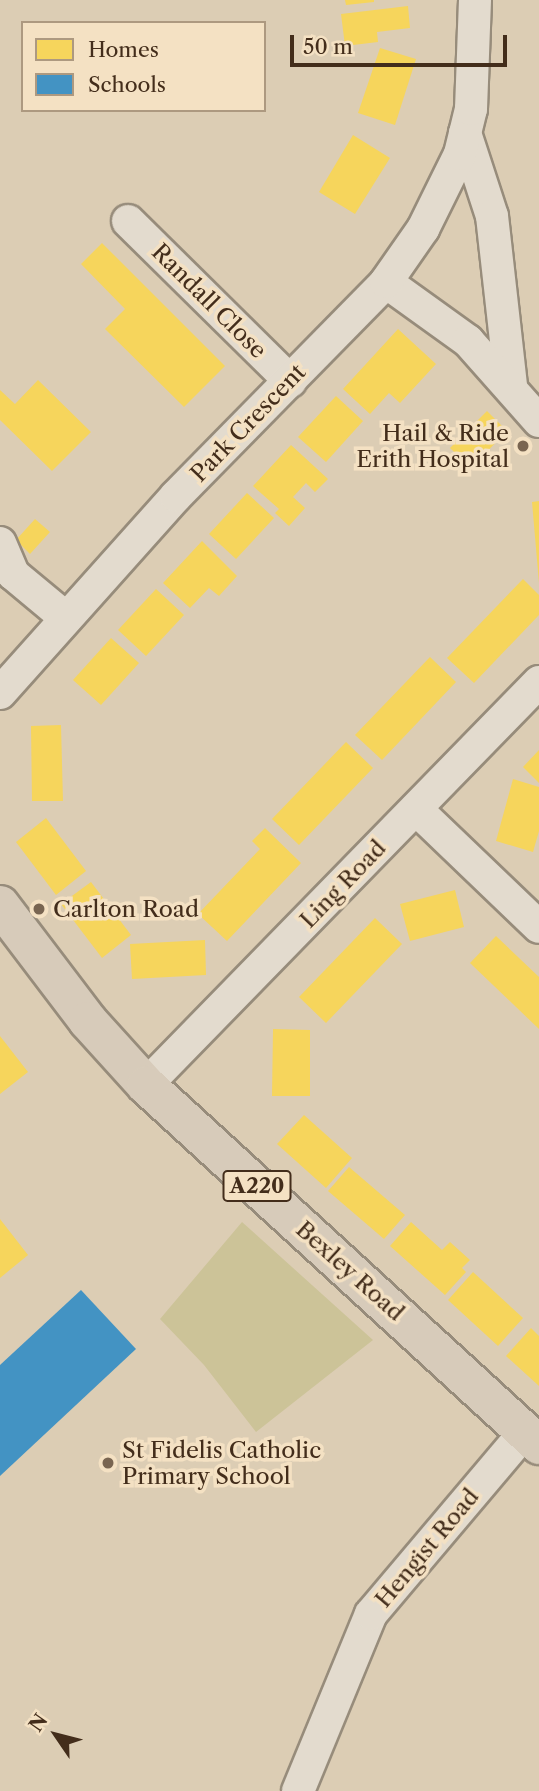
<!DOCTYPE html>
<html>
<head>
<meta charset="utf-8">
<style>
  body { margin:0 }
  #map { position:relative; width:539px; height:1791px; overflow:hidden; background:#dccdb4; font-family:"Libre Caslon Text",serif }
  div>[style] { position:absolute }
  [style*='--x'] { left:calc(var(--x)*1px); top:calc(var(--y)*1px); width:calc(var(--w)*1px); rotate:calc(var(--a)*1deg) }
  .green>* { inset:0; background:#ccc398 }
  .homes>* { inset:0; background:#f6d55c }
  .schools>* { inset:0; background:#4393c3 }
  .roads { filter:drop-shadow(2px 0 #978c7b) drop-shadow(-2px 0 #978c7b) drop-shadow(0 2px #978c7b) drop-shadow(0 -2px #978c7b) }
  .minor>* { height:32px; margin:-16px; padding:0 16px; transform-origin:16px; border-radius:16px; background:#e3dbce }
  .primary>* { height:38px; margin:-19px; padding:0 19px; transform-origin:19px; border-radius:19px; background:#d7cbba }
  .dots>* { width:19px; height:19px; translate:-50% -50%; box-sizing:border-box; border:4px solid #f4e1c3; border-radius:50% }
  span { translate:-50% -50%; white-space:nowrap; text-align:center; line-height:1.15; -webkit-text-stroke:7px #f4e1c3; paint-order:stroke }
  .shield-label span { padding:2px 5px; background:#f4e1c3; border:2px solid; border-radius:5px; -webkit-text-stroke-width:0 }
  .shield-label { font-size:21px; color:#432d1b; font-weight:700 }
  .street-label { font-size:23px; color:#432d1b }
  .poi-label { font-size:23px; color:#432d1b }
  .right { translate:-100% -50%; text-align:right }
  .left { translate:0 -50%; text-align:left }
  .legend { position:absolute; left:21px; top:21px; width:245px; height:91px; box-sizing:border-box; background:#f4e1c3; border:2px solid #ad9980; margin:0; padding:9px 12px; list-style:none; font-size:21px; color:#432d1b }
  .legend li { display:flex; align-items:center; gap:14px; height:35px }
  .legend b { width:35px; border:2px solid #ad9980 }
  .north { position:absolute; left:21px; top:1700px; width:70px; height:70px; -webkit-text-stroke:5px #f4e1c3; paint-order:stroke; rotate:305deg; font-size:19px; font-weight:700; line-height:28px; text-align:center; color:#432d1b }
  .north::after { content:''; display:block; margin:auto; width:24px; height:32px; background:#432d1b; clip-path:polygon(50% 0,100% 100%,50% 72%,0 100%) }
  .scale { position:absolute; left:290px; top:35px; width:217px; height:32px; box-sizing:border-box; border:4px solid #432d1b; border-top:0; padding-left:9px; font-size:21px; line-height:24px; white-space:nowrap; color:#432d1b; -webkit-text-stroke:5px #f4e1c3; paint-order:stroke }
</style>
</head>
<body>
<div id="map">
  <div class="green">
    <div style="clip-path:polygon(242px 1222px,373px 1340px,256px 1432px,204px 1365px,160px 1319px)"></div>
  </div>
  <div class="homes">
    <div style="clip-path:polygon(345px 0,374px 0,374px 2px,346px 5px)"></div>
    <div style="clip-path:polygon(408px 6px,410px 28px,377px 32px,378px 42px,345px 46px,341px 14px)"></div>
    <div style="clip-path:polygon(380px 48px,416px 59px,395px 125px,358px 113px)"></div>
    <div style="clip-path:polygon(353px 135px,390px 158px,355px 214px,319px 192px)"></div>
    <div style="clip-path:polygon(102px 243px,225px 366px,184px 407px,105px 329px,125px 309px,81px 264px)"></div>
    <div style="clip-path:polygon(398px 329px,436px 364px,400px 403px,389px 393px,370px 414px,343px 389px)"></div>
    <div style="clip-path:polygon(38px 380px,91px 432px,52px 471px,0 420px,0 390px,15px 404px)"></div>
    <div style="clip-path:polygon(336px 396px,363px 421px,326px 462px,298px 437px)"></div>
    <div style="clip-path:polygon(487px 411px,507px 431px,471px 468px,450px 448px)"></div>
    <div style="clip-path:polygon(291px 445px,328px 479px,315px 492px,306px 483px,293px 497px,305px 508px,289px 526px,275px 513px,279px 509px,253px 486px)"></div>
    <div style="clip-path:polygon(247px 493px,274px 518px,236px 559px,209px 534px)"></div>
    <div style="clip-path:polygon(539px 501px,539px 583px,532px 502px)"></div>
    <div style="clip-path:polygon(35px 519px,50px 532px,30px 554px,16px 540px)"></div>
    <div style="clip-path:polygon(202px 541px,237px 576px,219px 596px,209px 588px,190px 608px,163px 583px)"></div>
    <div style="clip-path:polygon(523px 579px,539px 595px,539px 615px,474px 683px,447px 658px)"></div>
    <div style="clip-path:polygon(156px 589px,184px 615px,146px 656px,118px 630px)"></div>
    <div style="clip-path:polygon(111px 638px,139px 663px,101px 705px,73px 680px)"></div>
    <div style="clip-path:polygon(430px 657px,456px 682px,382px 760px,355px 735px)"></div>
    <div style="clip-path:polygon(61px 725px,63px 801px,32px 801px,31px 726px)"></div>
    <div style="clip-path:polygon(346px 742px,373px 768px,299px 845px,272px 819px)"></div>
    <div style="clip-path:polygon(539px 750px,539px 783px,523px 767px)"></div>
    <div style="clip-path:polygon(513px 779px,539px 787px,539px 831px,533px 852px,496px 841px)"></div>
    <div style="clip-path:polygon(46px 818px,86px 871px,56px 895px,16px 842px)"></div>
    <div style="clip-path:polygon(265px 828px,301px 863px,227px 941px,198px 914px,260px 849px,252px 841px)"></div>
    <div style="clip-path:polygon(91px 882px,131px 935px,102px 958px,61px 904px)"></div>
    <div style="clip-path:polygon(455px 890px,464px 927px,410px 941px,400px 904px)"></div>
    <div style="clip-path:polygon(375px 918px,402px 944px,326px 1023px,299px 997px)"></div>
    <div style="clip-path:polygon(496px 936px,539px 977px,539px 1029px,470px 963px)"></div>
    <div style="clip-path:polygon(205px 940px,206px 975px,132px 979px,130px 944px)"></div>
    <div style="clip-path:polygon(273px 1029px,310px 1030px,310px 1096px,272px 1096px)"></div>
    <div style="clip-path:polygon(0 1036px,28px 1072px,0 1094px)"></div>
    <div style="clip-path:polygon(304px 1115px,352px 1158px,326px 1188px,277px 1144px)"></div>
    <div style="clip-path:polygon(349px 1167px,405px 1215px,384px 1239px,328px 1191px)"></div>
    <div style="clip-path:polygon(0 1219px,28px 1255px,0 1278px)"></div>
    <div style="clip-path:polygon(411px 1222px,442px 1250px,450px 1242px,470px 1260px,462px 1268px,466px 1272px,445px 1295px,390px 1246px)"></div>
    <div style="clip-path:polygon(473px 1272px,523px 1318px,498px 1346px,448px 1300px)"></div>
    <div style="clip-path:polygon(531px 1328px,539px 1336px,539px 1386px,506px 1356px)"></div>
  </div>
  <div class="schools">
    <div style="clip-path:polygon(81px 1290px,136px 1349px,0 1476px,0 1365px)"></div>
  </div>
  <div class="roads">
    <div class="minor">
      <div style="--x:465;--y:133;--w:87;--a:72"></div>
      <div style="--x:492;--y:216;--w:171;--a:83.6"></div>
      <div style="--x:128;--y:221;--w:228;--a:44.6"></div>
      <div style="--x:386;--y:282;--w:101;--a:35.7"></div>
      <div style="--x:468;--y:341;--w:107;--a:48.4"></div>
      <div style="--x:0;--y:543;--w:34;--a:67"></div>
      <div style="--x:13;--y:574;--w:69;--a:39.7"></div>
      <div style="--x:0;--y:693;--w:264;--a:-48.2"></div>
      <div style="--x:176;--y:496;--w:300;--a:-45.5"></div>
      <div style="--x:386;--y:282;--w:65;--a:-55.1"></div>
      <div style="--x:423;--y:229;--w:84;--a:-63.7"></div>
      <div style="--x:460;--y:154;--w:46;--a:-76.3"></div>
      <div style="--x:471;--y:109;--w:109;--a:-87.9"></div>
      <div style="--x:416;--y:809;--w:170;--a:43.8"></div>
      <div style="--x:146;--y:1085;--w:563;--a:-45.72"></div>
      <div style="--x:298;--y:1791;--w:191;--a:-67.6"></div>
      <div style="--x:371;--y:1614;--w:238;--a:-49.8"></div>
    </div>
    <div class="primary">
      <div style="--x:0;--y:905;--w:146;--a:52.8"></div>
      <div style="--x:88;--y:1021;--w:86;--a:47.8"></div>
      <div style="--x:146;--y:1085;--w:533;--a:42.49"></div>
    </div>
  </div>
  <div class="dots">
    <div style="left:523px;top:446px;background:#796551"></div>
    <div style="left:39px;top:909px;background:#796551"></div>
    <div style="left:108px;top:1463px;background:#796551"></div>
  </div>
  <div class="shield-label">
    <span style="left:257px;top:1186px">A220</span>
  </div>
  <div class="street-label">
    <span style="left:209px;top:301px;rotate:45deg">Randall Close</span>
    <span style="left:248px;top:423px;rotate:-46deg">Park Crescent</span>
    <span style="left:343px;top:884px;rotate:-46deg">Ling Road</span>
    <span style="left:350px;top:1271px;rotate:42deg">Bexley Road</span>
    <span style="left:427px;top:1548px;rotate:-50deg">Hengist Road</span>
  </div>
  <div class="poi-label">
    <span class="right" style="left:509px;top:446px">Hail &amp; Ride<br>Erith Hospital</span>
    <span class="left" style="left:53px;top:909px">Carlton Road</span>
    <span class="left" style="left:122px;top:1463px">St Fidelis Catholic<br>Primary School</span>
  </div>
  <ul class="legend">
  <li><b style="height:19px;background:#f6d55c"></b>Homes</li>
  <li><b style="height:19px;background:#4393c3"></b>Schools</li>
  </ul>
  <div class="north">N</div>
  <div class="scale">50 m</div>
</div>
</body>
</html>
